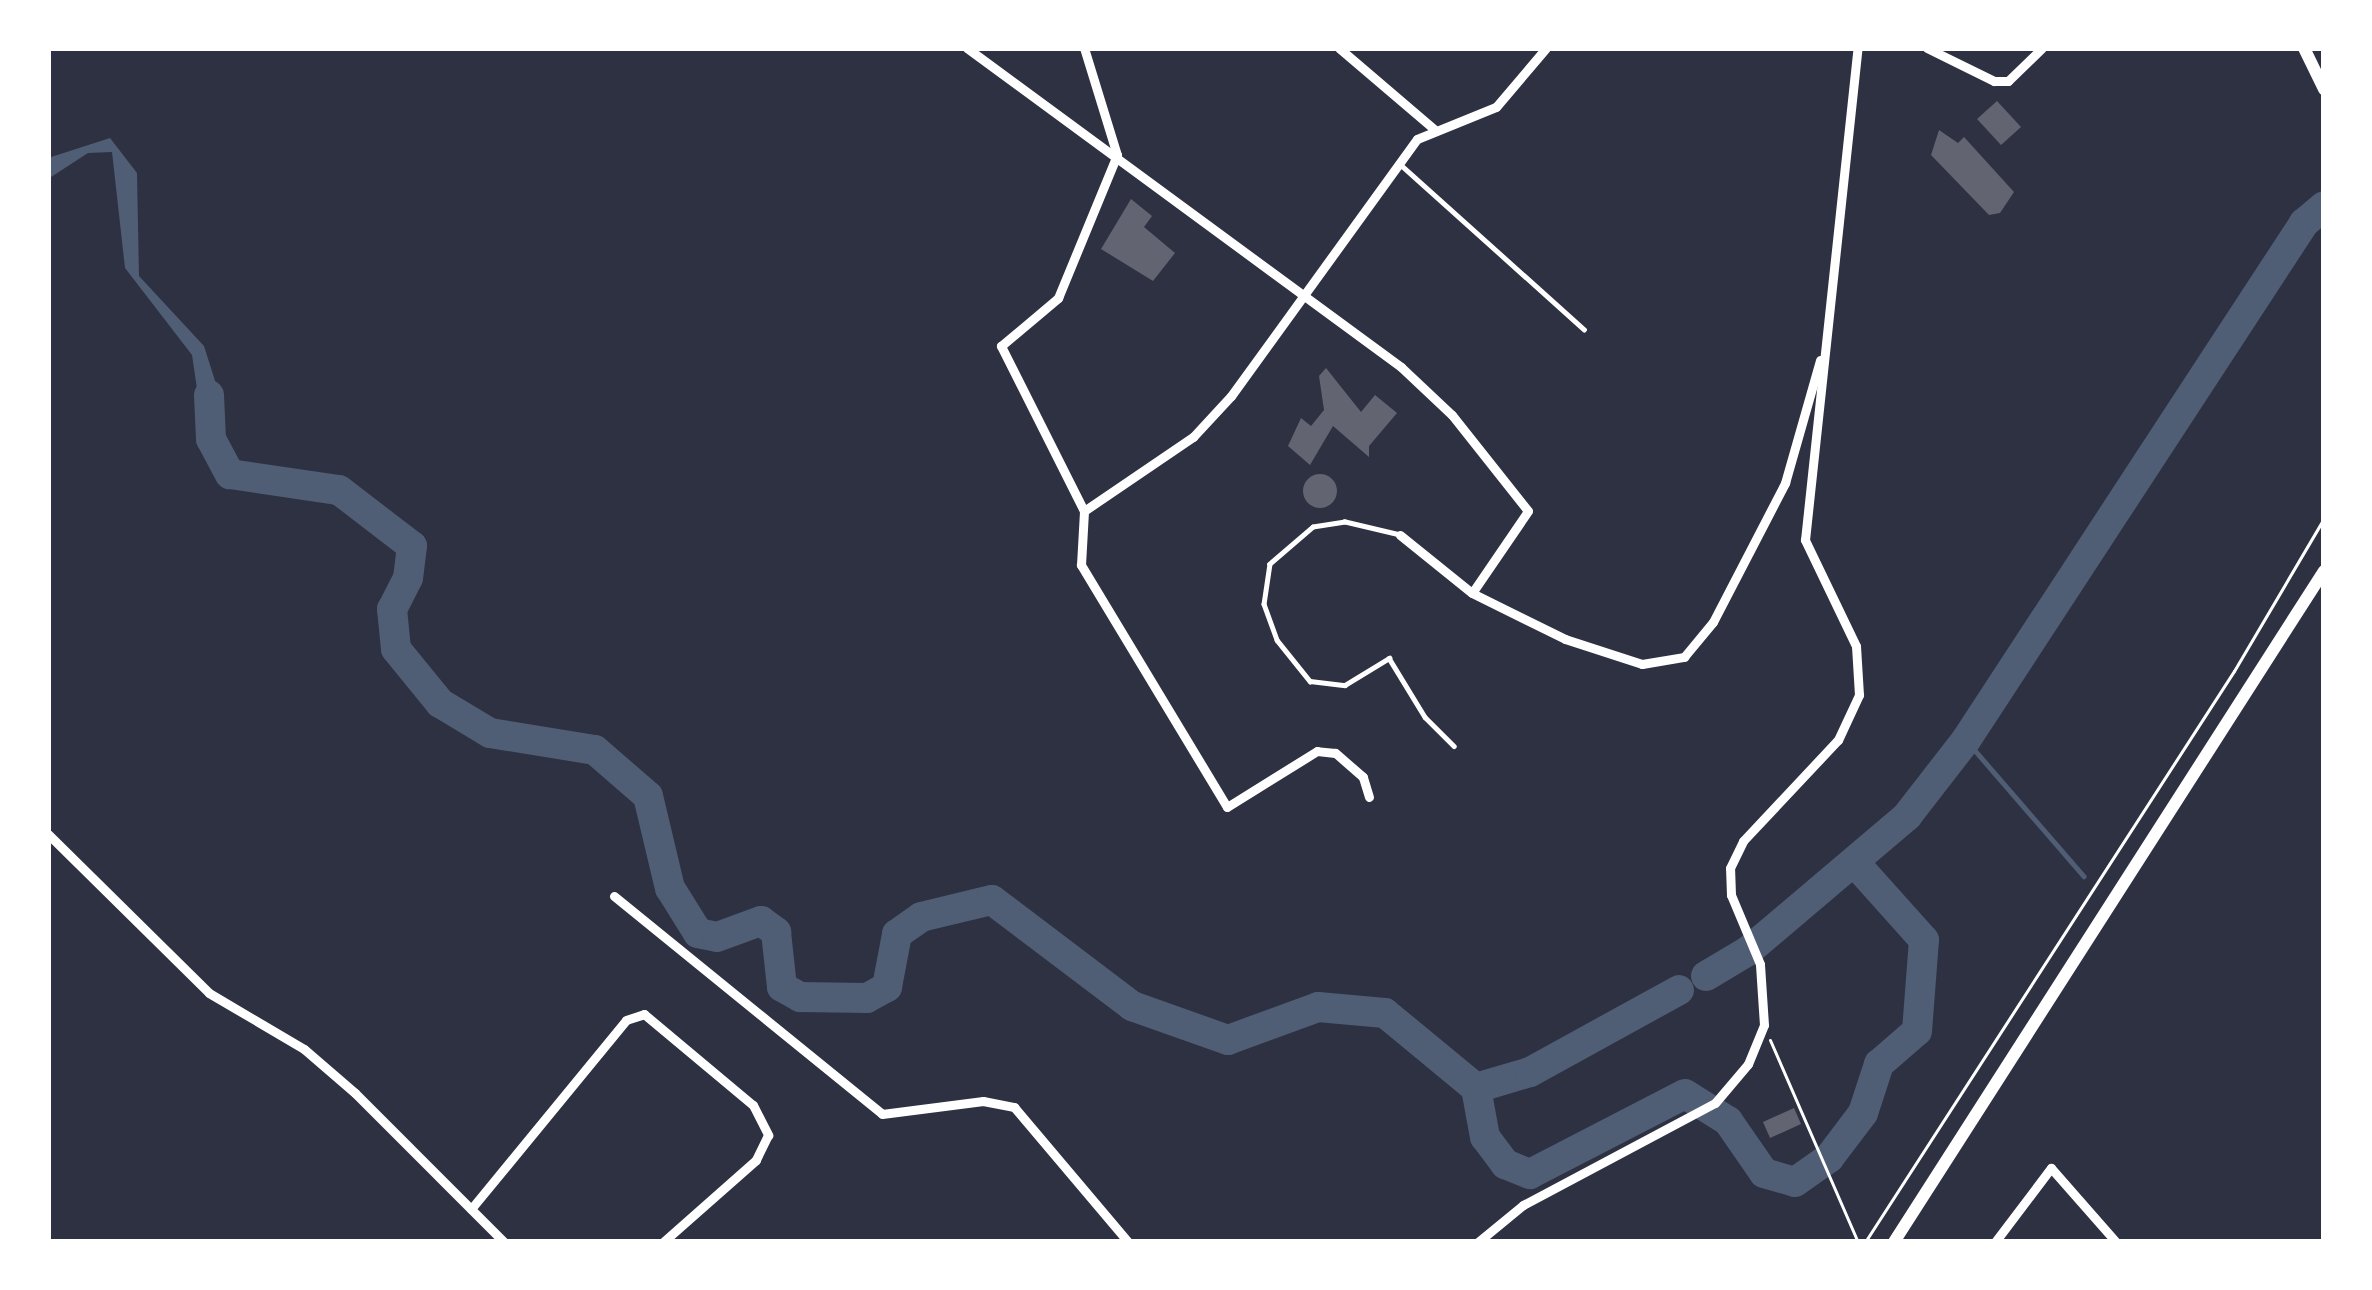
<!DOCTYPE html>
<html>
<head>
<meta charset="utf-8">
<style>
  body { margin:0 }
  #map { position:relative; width:2372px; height:1290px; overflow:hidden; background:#2d3142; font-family:"Work Sans",sans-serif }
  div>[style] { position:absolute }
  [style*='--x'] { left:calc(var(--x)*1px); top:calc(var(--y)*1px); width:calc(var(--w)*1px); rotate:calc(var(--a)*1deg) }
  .water>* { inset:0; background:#4f5d75 }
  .stream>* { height:4.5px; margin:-2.25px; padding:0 2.25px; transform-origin:2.25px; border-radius:2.25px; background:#4f5d75 }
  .river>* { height:30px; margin:-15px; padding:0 15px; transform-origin:15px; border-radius:15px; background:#4f5d75 }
  .building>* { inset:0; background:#626471 }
  .round { border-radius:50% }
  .path>* { height:3px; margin:-1.5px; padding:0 1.5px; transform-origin:1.5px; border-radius:1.5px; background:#fff }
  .service>* { height:4.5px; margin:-2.25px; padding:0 2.25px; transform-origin:2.25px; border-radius:2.25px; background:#fff }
  .minor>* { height:9px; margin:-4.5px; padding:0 4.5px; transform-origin:4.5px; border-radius:4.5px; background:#fff }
  .secondary>* { height:12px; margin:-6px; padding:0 6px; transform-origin:6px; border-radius:6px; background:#fff }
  span { translate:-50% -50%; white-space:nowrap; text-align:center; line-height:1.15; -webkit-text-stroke:12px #fff; paint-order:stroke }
  .frame { position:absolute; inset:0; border:51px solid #fff; pointer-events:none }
</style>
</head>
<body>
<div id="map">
  <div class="water">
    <div style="clip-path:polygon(110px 138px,137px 173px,139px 276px,204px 346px,217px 387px,218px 434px,203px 429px,192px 355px,125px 268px,112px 152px,88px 153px,48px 179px,48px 158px)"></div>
  </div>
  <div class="stream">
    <div style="--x:1966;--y:740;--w:180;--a:49.1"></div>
  </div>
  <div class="river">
    <div style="--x:209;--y:395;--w:44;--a:87.4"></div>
    <div style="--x:211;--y:439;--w:40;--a:62"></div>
    <div style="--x:230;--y:474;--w:110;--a:8.4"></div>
    <div style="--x:339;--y:490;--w:92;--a:37.5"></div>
    <div style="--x:412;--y:546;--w:32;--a:97"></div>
    <div style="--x:408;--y:578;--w:35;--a:117"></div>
    <div style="--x:392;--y:609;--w:40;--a:84.3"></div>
    <div style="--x:396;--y:649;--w:70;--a:50.8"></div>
    <div style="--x:440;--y:703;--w:58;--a:31"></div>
    <div style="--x:490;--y:733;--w:106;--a:9.2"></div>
    <div style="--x:595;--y:750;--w:70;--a:41"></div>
    <div style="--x:648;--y:796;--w:95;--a:76.6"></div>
    <div style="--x:670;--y:888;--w:53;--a:58.1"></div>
    <div style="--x:698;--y:933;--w:19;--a:12"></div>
    <div style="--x:717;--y:937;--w:47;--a:-20"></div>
    <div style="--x:761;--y:921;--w:19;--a:36"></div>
    <div style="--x:776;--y:932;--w:55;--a:83.8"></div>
    <div style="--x:782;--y:987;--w:21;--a:29"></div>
    <div style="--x:800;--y:997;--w:67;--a:0.9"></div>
    <div style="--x:867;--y:998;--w:23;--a:-29"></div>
    <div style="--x:887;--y:987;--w:54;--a:-79.3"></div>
    <div style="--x:897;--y:934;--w:29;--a:-35"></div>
    <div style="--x:921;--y:917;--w:73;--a:-13.5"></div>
    <div style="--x:992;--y:900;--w:176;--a:37.1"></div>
    <div style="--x:1132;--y:1006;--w:102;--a:19.5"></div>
    <div style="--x:1228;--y:1040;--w:96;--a:-20.1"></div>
    <div style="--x:1318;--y:1007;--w:67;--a:5.1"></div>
    <div style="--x:1385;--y:1013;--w:118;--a:39.5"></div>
    <div style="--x:1476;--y:1088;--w:56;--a:-16.5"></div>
    <div style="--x:1530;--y:1072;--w:170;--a:-28.8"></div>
    <div style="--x:1706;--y:976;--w:49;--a:-30.8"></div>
    <div style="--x:1748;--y:951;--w:209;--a:-40.3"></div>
    <div style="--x:1907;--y:816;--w:96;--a:-52.2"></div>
    <div style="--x:1966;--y:740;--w:618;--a:-56.82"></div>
    <div style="--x:2304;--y:223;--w:26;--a:-40"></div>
    <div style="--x:1476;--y:1088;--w:50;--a:79.6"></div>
    <div style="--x:1485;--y:1137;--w:34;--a:53"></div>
    <div style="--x:1505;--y:1164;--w:27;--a:22"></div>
    <div style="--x:1530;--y:1174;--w:174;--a:-27.3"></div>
    <div style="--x:1685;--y:1094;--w:51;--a:32.1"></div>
    <div style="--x:1728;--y:1121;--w:63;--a:55.3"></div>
    <div style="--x:1764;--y:1173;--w:32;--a:16"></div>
    <div style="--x:1795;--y:1182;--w:42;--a:-35.2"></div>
    <div style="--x:1829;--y:1158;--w:56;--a:-52.9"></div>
    <div style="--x:1863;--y:1113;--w:52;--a:-71.9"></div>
    <div style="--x:1879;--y:1064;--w:50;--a:-41"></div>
    <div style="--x:1917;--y:1031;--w:91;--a:-85.6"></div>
    <div style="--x:1924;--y:940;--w:105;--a:-131.9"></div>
  </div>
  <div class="building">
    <div style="clip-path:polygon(1997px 101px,2021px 127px,2001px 145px,1977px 119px)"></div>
    <div style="clip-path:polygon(1939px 130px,1958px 143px,1964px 137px,2014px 192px,2000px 213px,1989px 215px,1931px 155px)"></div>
    <div style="clip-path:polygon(1131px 199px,1152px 216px,1144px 227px,1175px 253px,1153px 281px,1101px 249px)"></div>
    <div style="clip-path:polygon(1326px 368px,1361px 412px,1375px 395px,1397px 413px,1369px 446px,1369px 457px,1333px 426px,1310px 465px,1288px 446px,1301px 418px,1311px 426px,1324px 410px,1319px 376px)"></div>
    <div class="round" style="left:1303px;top:474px;width:34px;height:34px"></div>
    <div style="clip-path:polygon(1794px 1108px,1801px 1124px,1770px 1138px,1763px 1122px)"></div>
  </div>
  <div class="path">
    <div style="--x:1770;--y:1040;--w:220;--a:66.5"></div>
    <div style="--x:1865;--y:1242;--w:680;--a:-57.13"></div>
    <div style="--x:2234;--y:671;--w:178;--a:-59.5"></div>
  </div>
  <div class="service">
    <div style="--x:1401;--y:165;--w:246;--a:41.9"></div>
    <div style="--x:1400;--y:535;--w:57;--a:-166.7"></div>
    <div style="--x:1345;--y:522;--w:32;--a:171"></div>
    <div style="--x:1313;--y:527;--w:57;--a:139.3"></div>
    <div style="--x:1270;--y:564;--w:40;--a:98.5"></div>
    <div style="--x:1264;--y:604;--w:38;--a:70"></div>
    <div style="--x:1277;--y:640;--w:53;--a:51.2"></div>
    <div style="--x:1310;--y:681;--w:35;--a:7"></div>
    <div style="--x:1345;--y:685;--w:52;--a:-31.5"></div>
    <div style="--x:1389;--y:658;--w:69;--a:58.6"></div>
    <div style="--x:1425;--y:717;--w:41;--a:45"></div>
  </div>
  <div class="minor">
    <div style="--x:967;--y:48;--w:539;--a:36.32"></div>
    <div style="--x:1401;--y:367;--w:70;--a:43.3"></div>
    <div style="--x:1452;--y:415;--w:122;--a:51.6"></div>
    <div style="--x:1528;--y:511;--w:99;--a:124.3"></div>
    <div style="--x:1339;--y:48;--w:125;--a:40.5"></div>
    <div style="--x:1927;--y:48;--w:75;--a:26.2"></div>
    <div style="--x:1994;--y:81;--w:14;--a:0"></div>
    <div style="--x:2008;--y:81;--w:47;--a:-44.1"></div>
    <div style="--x:1084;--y:511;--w:185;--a:-116.7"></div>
    <div style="--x:1001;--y:346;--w:75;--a:-40.1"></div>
    <div style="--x:1058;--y:298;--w:155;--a:-67.6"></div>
    <div style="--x:1117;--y:155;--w:112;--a:-107.1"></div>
    <div style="--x:1400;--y:535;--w:92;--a:38.9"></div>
    <div style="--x:1472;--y:593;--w:104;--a:26.3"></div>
    <div style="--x:1565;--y:639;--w:81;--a:18"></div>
    <div style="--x:1642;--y:664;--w:43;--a:-9.5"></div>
    <div style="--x:1684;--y:657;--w:45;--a:-50.4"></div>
    <div style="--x:1713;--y:622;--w:157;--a:-62.6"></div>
    <div style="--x:1785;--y:483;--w:128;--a:-74.1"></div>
    <div style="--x:1369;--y:797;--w:21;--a:-107"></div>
    <div style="--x:1363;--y:777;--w:37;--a:-139"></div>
    <div style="--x:1335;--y:753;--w:18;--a:-174"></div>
    <div style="--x:1317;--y:751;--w:106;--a:148.1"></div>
    <div style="--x:1227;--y:807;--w:283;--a:-121.1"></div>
    <div style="--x:1081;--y:565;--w:54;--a:-86.8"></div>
    <div style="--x:1084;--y:511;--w:132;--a:-34.2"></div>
    <div style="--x:1193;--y:437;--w:56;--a:-47.2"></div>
    <div style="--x:1231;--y:396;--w:317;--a:-54.1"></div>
    <div style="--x:1417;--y:139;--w:85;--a:-22.1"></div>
    <div style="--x:1496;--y:107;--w:77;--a:-49.7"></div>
    <div style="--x:48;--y:834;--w:226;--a:44.6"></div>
    <div style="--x:209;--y:993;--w:110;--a:30.5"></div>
    <div style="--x:304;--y:1049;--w:67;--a:40.8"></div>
    <div style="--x:355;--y:1093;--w:211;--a:45"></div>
    <div style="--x:614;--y:896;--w:345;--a:39.1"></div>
    <div style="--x:882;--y:1114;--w:102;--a:-7.3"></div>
    <div style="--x:983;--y:1101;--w:32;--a:11"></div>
    <div style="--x:1014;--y:1107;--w:177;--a:49.8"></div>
    <div style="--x:471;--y:1209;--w:244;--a:-50.6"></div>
    <div style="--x:626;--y:1020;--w:19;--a:-18"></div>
    <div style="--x:644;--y:1014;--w:142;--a:39.9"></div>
    <div style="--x:753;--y:1105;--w:34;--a:63"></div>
    <div style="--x:768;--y:1135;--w:28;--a:116"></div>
    <div style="--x:756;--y:1160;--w:124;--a:138.6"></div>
    <div style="--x:1478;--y:1242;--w:58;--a:-39.4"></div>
    <div style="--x:1523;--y:1205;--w:217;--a:-28"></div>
    <div style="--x:1715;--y:1103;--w:51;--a:-49.8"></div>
    <div style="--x:1748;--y:1064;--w:42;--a:-67.7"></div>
    <div style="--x:1764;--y:1025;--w:61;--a:-93.8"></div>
    <div style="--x:1760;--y:964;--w:75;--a:-112.8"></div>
    <div style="--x:1731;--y:895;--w:27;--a:-92"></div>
    <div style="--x:1730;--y:868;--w:30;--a:-64"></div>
    <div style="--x:1743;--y:841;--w:139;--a:-46.8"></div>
    <div style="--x:1838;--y:740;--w:50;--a:-65"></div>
    <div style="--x:1859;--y:695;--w:49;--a:-93.5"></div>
    <div style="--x:1856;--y:646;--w:118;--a:-115.7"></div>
    <div style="--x:1805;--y:540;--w:495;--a:-83.9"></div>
    <div style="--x:1995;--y:1242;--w:93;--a:-52.9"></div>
    <div style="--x:2051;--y:1168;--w:98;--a:48.7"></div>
  </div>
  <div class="secondary">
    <div style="--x:2304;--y:48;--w:46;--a:64"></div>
    <div style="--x:1894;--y:1242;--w:797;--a:-57.35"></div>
  </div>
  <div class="frame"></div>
</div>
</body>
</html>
